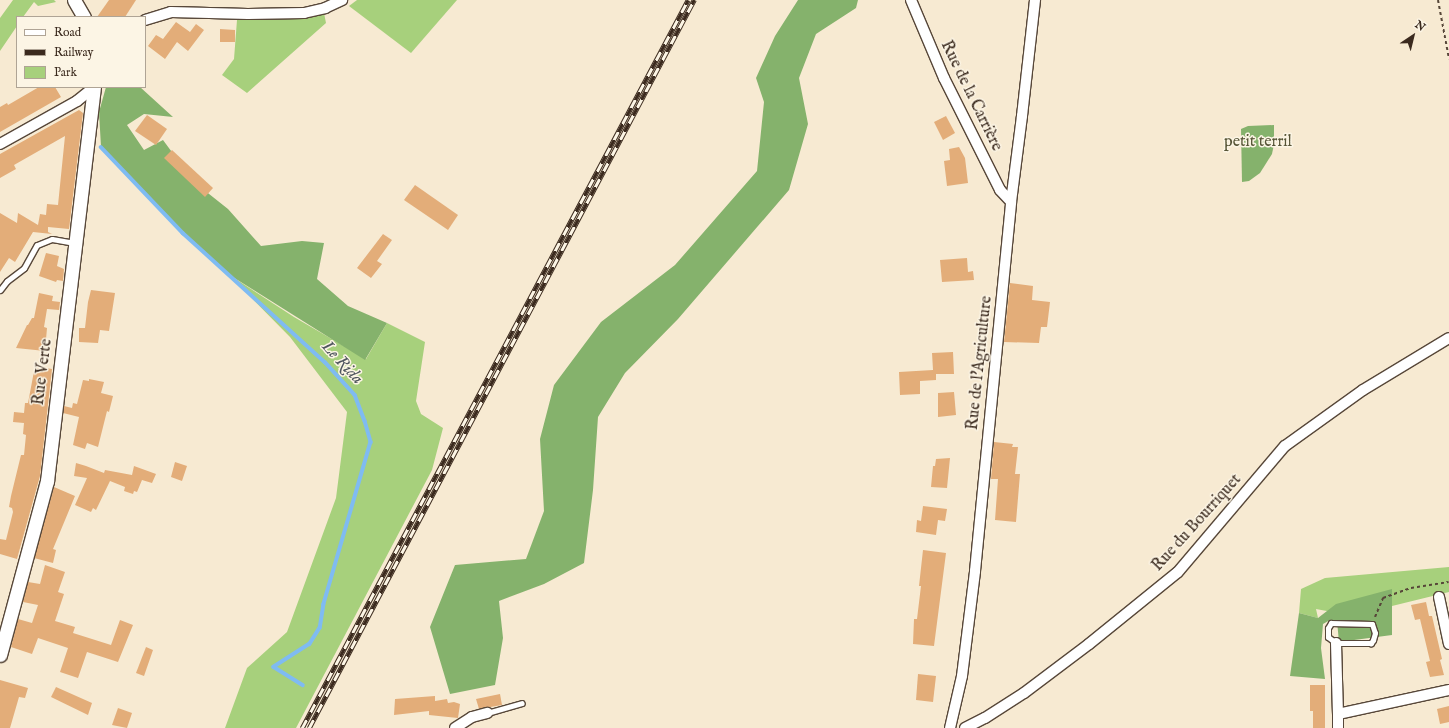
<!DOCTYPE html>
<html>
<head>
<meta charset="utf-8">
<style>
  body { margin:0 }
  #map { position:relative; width:1449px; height:728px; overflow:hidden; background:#f7ead2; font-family:"IM FELL English",serif }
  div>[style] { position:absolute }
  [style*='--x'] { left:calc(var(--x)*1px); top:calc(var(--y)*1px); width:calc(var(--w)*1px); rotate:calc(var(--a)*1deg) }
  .green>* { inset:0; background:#a7d07c }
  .forest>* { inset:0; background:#85b26c }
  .stream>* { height:3.5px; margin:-1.75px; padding:0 1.75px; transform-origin:1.75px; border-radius:1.75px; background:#7fbbf2 }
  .building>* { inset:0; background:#e3ad79 }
  .path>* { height:2px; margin-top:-1px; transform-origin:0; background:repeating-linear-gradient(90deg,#574739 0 3px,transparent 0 6px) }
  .roads { filter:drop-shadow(1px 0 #574739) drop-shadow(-1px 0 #574739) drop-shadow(0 1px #574739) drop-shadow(0 -1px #574739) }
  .service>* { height:5px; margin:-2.5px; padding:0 2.5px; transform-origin:2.5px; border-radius:2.5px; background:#fff }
  .minor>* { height:10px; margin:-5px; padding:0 5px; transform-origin:5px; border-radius:5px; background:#fff }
  .tertiary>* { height:13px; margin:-6.5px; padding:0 6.5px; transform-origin:6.5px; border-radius:6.5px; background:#fff }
  .rail>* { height:4.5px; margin-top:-2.25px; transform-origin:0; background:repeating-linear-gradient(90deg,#fcf5e5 0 9px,#3b2a1e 0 18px); box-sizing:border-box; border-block:1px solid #3b2a1e }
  span { translate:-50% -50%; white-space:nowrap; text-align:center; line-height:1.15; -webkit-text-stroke:3px #fcf5e5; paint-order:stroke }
  .street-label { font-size:16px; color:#3b2a1e }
  .park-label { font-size:16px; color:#565436 }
  .water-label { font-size:17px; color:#4f565e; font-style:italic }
  .legend { position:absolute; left:16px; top:16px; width:130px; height:72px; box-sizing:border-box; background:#fcf5e5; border:1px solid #afa495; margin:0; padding:5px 7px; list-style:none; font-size:12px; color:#3b2a1e }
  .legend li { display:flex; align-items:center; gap:8px; height:20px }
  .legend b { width:20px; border:1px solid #afa495 }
  .north { position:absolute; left:1393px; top:16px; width:40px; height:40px; -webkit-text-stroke:3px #fcf5e5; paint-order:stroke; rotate:35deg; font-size:11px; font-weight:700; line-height:16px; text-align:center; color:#3b2a1e }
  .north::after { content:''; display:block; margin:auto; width:14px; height:18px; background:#3b2a1e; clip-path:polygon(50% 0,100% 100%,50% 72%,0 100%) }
</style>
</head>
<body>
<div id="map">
  <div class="green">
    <div style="clip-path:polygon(13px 0,54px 0,56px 2px,38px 6px,34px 2px,23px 17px,17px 17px,17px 26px,0 51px,0 18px)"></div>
    <div style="clip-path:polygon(357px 0,457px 0,411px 53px,349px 6px)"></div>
    <div style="clip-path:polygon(324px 13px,326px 23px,247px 93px,222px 75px,234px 59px,237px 20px,281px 19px)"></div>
    <div style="clip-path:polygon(228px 274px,294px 317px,366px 359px,387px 323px,425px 342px,416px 401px,421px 414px,443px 428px,432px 470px,296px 728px,225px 728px,247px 668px,287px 632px,336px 498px,347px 412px,290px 337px)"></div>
    <div style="clip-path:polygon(1449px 567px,1449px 592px,1392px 606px,1390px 593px,1348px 615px,1316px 609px,1318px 618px,1299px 613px,1301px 589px,1325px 578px)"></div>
  </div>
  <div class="forest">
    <div style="clip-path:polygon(798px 0,858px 0,856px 8px,816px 34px,799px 78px,808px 124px,789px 190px,678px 319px,625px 373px,598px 417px,593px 490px,584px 563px,544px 584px,499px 601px,503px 638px,495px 685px,450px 694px,430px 627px,455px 565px,526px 559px,544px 511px,540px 439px,554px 385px,601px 322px,675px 265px,757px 171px,764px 102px,756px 78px,775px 36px)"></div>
    <div style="clip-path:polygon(106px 87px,140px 87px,173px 117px,144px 114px,127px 125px,144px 150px,163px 140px,194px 182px,228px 209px,261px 246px,302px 241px,324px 243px,317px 279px,348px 306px,387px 323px,365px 360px,228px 274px,160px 210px,101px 147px,99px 112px)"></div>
    <div style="clip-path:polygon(1274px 125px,1274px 144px,1272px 154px,1260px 173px,1249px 181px,1242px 182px,1241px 129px,1248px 126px)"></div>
    <div style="clip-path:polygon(1392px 589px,1392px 635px,1339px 642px,1337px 621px,1330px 620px,1323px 624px,1321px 648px,1325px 679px,1290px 676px,1299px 613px,1318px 618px,1336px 604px)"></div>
  </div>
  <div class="stream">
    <div style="--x:101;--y:147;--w:119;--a:46.4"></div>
    <div style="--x:183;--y:233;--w:192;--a:42.3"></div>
    <div style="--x:325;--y:362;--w:45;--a:47.7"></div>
    <div style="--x:355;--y:395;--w:28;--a:69"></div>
    <div style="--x:365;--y:421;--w:22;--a:74"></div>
    <div style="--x:371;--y:442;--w:169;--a:106.2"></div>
    <div style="--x:324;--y:604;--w:24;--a:99"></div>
    <div style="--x:320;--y:628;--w:19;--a:122"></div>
    <div style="--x:310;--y:644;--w:43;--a:147.4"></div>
    <div style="--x:274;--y:667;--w:34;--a:32"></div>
  </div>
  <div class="building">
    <div style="clip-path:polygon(109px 0,136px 0,125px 17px,97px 17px)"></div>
    <div style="clip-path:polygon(176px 22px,190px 32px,196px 24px,204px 30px,188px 51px,177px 42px,165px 59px,148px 46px,156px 35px,163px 39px)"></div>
    <div style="clip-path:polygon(220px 29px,235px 30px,235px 42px,220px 42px)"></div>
    <div style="clip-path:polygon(39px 87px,55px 87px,61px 97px,0 132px,0 107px,7px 103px,8px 105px)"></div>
    <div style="clip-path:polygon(79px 110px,83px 113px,69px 229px,48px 227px,48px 232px,52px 234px,33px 232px,15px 262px,9px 258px,0 272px,0 213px,17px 223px,18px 213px,38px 225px,40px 214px,46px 215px,47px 204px,58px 205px,65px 136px,14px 165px,16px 169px,0 178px,0 154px)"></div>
    <div style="clip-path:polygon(147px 115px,167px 129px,156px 145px,135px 131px)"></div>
    <div style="clip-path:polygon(946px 116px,955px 133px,943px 140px,934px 122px)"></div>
    <div style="clip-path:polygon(959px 147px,965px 158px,968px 183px,947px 186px,944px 161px,950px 160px,949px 149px)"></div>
    <div style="clip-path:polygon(172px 150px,213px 188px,205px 197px,164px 158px)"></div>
    <div style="clip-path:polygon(415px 185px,458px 215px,448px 230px,404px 200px)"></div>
    <div style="clip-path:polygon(383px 234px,392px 240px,377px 261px,382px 264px,371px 278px,357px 268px)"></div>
    <div style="clip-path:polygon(46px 253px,59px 256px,57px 266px,64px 269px,63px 281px,57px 280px,56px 282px,39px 276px)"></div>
    <div style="clip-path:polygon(967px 258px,968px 272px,973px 271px,974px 280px,942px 282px,940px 260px)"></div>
    <div style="clip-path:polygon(1010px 283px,1033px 286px,1032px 300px,1050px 302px,1047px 327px,1041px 327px,1039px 343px,1004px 342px)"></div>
    <div style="clip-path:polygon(91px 290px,115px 293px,109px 331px,100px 330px,98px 343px,79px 342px,79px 328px,85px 328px,88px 302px)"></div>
    <div style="clip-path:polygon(39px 293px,53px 296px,52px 301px,60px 302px,59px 310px,47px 309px,44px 327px,47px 328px,45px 351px,16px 348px,27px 325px,28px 325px,32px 318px,34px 318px)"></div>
    <div style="clip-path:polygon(953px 352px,954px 374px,936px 374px,936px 380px,920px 381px,920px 394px,900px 395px,899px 372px,933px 370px,932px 353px)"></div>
    <div style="clip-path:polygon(35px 366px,52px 369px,40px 476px,17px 559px,0 554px,0 539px,6px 540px,13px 512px,12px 508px,9px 507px,11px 496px,21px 455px,24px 455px,26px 435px,23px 434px,24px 423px,13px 422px,14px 412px,24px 413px,25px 403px,28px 403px)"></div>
    <div style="clip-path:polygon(89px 379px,104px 382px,101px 393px,113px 396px,109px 412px,107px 411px,98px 447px,87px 443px,85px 449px,73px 445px,79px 417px,63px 413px,64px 406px,72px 408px,73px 403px,77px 404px,83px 380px,89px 381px)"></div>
    <div style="clip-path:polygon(954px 392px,956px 415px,938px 417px,938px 393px)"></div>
    <div style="clip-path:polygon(994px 442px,1013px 444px,1012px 447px,1018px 447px,1015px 474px,1020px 474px,1016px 522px,995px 520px,998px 479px,991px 479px)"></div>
    <div style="clip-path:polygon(950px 458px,947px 488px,931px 487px,933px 466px,935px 466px,936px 459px)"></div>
    <div style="clip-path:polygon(175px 462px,187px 466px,182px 481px,171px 477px)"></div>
    <div style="clip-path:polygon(76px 463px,86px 466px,104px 473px,105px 470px,132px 475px,134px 466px,156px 474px,152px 483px,142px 480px,137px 492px,134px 491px,133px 494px,124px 491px,125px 487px,110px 481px,96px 510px,93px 508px,91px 512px,75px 505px,87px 478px,74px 476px)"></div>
    <div style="clip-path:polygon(54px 487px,75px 496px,53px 549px,56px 550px,53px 563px,34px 558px)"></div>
    <div style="clip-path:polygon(923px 506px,947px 509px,945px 521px,938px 520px,936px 535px,916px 532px,917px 520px,921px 521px)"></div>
    <div style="clip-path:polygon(923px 550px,946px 553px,934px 646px,913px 644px,914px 619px,917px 619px,921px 586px,919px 586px)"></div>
    <div style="clip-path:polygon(45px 565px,65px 572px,58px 592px,64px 594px,55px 621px,75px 627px,73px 633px,111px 645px,120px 620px,133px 625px,118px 662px,87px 652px,78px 678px,60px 672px,68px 648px,38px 638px,32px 654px,11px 647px,18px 619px,32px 623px,38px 605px,23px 602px,28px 582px,40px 584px)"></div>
    <div style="clip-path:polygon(1426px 602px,1429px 616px,1432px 616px,1442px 659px,1440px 660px,1444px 675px,1430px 677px,1426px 662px,1430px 661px,1420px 619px,1415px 620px,1411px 605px)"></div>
    <div style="clip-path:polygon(146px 647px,153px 650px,144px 676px,136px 673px)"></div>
    <div style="clip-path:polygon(918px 674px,936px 676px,933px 702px,916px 700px)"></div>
    <div style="clip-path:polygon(0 680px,28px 688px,25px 698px,19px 697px,10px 728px,0 728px)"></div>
    <div style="clip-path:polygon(1310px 685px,1325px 685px,1325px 728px,1313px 728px,1313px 711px,1310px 711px)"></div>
    <div style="clip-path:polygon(56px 687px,92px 703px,88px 715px,51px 697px)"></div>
    <div style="clip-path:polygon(500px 694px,502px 705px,479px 709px,476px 699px)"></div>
    <div style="clip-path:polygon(435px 696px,435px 701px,447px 699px,448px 703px,454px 702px,460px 704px,458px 718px,429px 715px,429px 711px,394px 715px,395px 699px)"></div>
    <div style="clip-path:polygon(1449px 706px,1449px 722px,1440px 724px,1437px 709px)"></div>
    <div style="clip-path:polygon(118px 708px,132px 713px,127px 728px,112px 725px)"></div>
  </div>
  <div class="path">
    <div style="--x:1438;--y:0;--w:60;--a:79.4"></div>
    <div style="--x:1375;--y:617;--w:21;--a:-67"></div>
    <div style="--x:1383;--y:598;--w:30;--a:-20"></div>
    <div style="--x:1411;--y:588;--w:38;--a:-9"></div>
  </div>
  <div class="roads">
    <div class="service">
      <div style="--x:0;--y:290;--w:11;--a:-52"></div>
      <div style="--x:7;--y:281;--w:21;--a:-37"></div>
      <div style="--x:24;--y:268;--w:26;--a:-61"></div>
      <div style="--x:37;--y:245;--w:16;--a:-22"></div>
      <div style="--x:52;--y:239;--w:23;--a:10"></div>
      <div style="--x:1331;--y:623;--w:41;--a:1.4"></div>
      <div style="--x:1372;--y:624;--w:9;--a:72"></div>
      <div style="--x:1375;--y:633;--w:7;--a:106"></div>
      <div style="--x:1373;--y:640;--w:4;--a:124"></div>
      <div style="--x:1371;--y:643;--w:35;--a:180"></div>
      <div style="--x:1336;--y:643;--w:10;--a:-143"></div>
      <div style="--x:1328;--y:637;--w:9;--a:-90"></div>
      <div style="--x:1328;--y:628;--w:6;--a:-59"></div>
      <div style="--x:487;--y:713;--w:36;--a:-16"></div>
    </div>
    <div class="minor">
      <div style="--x:911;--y:0;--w:85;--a:67.1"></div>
      <div style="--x:944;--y:78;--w:125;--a:63.4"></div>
      <div style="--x:1000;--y:190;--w:16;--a:47"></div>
      <div style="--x:145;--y:20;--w:27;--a:-17"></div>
      <div style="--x:171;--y:12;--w:77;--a:1.5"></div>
      <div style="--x:248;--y:14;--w:56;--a:-1"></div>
      <div style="--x:304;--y:13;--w:22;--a:-13"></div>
      <div style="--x:325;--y:8;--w:19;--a:-25"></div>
      <div style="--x:0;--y:144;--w:88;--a:-29.2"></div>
      <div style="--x:77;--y:101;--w:22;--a:-39"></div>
      <div style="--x:1439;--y:597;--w:48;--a:78"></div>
      <div style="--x:1336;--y:643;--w:71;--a:88.4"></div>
      <div style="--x:455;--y:728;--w:20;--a:-33"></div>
      <div style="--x:472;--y:717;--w:16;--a:-15"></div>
      <div style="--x:950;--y:728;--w:53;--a:-77"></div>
      <div style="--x:962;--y:676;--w:106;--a:-82.9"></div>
      <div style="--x:975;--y:571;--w:371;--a:-84.4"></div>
      <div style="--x:1011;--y:202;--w:87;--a:-82.7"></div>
      <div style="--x:1022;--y:116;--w:117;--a:-83.6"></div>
      <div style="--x:965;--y:728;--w:22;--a:-27"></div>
      <div style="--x:985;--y:718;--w:46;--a:-32.7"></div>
      <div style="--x:1024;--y:693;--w:81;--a:-37"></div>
      <div style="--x:1089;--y:644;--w:114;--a:-39"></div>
      <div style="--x:1178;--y:572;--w:165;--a:-49.7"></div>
      <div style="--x:1285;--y:446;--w:96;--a:-35.7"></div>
      <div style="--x:1363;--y:390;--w:100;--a:-31.2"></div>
      <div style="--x:1338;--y:728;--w:14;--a:-90"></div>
      <div style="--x:1338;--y:714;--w:114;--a:-12.2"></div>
    </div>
    <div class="tertiary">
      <div style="--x:74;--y:0;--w:20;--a:60"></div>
      <div style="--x:0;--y:655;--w:180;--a:-74.9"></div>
      <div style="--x:47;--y:481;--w:397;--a:-83.2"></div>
    </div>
  </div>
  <div class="rail">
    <div style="--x:302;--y:728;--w:824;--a:-62.07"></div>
    <div style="--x:309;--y:728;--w:824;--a:-62.13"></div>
  </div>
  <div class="street-label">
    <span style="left:971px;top:96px;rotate:64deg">Rue de la Carrière</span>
    <span style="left:980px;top:363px;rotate:-84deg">Rue de l'Agriculture</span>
    <span style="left:43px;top:372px;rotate:-83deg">Rue Verte</span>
    <span style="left:1197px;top:523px;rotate:-48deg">Rue du Bourriquet</span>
  </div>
  <div class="park-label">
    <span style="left:1258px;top:142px">petit terril</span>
  </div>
  <div class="water-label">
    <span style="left:342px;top:363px;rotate:47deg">Le Rida</span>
  </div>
  <ul class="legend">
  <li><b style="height:5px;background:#fff"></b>Road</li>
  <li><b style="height:5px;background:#3b2a1e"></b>Railway</li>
  <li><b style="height:11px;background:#a7d07c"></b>Park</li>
  </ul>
  <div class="north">N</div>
</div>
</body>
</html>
